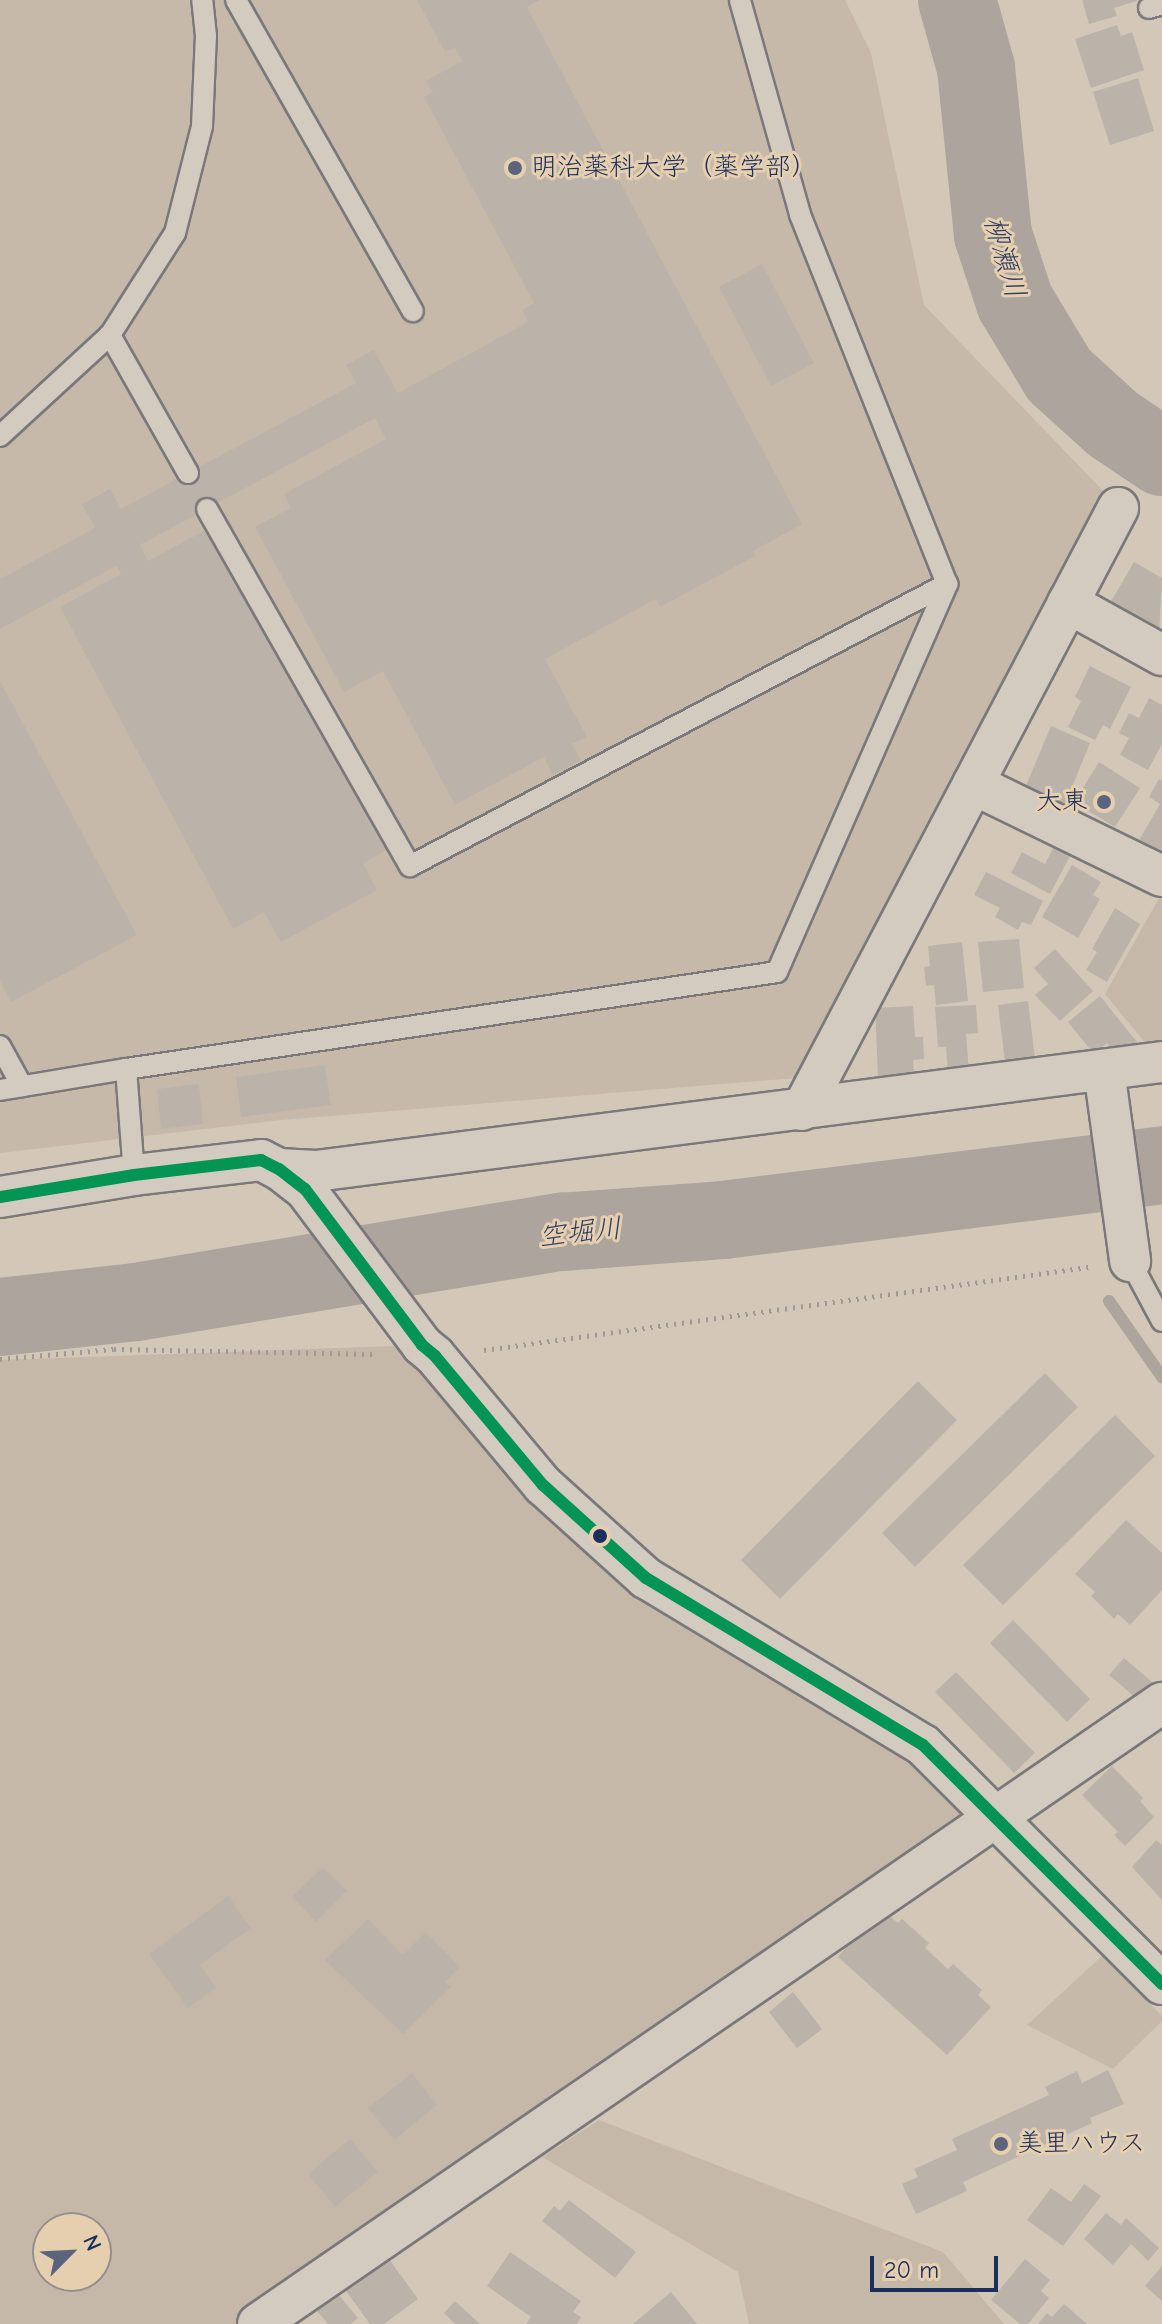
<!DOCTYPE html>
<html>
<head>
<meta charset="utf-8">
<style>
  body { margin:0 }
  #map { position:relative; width:1162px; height:2324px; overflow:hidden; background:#d3c7b7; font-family:"Comic Neue","Klee One",sans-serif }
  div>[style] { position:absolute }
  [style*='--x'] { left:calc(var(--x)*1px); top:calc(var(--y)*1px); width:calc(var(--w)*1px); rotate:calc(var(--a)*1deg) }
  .built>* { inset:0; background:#c6b9a9 }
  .green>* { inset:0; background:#c6b8a8 }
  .stream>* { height:12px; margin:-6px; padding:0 6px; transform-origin:6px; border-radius:6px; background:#aca49d }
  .river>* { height:78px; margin:-39px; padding:0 39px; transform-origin:39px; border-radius:39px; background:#aca49d }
  .building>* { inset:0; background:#bbb3aa }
  .path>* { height:5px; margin-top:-2.5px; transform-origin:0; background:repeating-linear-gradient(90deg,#9d9997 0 2px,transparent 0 8px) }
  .roads { filter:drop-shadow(2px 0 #7a787a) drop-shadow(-2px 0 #7a787a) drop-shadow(0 2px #7a787a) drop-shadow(0 -2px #7a787a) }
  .lane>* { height:20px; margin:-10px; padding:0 10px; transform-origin:10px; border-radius:10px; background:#d4cbc0 }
  .street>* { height:40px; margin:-20px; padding:0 20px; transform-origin:20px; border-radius:20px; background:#d4cbc0 }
  .bus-1>* { height:12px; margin:-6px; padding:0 6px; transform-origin:6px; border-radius:6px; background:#049453 }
  .dots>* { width:22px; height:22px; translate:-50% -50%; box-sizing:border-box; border:4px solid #e6cfaf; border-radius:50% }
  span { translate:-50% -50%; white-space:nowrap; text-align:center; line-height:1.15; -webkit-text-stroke:6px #e6cfaf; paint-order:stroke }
  .poi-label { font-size:26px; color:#1b2f5e }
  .left { translate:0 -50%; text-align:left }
  .right { translate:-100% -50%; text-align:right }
  .water-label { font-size:28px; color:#2e3e66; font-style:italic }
  .north { position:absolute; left:32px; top:2212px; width:80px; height:80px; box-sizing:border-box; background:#e6cfaf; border:2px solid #958f8f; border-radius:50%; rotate:66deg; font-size:22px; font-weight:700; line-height:32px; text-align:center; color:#1b2f5e }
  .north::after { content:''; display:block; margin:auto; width:28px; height:36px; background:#5b647d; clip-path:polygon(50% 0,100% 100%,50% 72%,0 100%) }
  .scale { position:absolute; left:870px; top:2256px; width:128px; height:36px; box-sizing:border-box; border:4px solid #1b2f5e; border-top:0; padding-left:10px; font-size:24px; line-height:28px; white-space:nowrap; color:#1b2f5e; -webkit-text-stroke:6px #e6cfaf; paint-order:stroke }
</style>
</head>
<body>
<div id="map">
  <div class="built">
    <div style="clip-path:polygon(0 0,845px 0,871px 53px,924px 305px,1108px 496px,796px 1078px,282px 1120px,0 1153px)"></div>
    <div style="clip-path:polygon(1103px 1955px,1162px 2016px,1162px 2021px,1113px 2069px,1027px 2025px)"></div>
  </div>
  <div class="green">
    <div style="clip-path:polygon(1162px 893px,1162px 1050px,1152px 1051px,1105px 994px)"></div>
    <div style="clip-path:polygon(evenodd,422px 1345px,543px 1485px,995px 1818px,258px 2324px,0 2324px,0 1360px,422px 1345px,48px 2228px,96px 2228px,96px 2276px,48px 2276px,48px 2228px)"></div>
    <div style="clip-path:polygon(599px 2120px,943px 2252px,1004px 2324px,749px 2324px,738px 2272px,542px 2157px)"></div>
  </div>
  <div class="stream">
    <div style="--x:1109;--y:1301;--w:93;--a:55.1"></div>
  </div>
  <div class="river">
    <div style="--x:957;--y:0;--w:71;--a:74.4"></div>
    <div style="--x:976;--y:68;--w:168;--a:84.2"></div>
    <div style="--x:993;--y:235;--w:71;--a:71.8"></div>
    <div style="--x:1015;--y:302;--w:85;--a:58.9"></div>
    <div style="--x:1059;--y:375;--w:73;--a:42.2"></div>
    <div style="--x:1113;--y:424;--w:59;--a:34"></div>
    <div style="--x:0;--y:1317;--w:137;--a:-6.3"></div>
    <div style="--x:136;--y:1302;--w:431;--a:-9.4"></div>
    <div style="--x:561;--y:1232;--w:162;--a:-4.2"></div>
    <div style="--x:723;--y:1220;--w:442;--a:-7.1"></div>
  </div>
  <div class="building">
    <div style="clip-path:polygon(417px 0,540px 0,527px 7px,802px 524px,753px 551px,755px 556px,660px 607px,656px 599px,545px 659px,587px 737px,572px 744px,581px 760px,553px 775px,544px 757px,455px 805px,383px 671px,344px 692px,255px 527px,290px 508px,284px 494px,386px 439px,375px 418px,140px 545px,148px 561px,213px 526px,387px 850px,363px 863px,377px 890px,281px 942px,264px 912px,233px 929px,60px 607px,121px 574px,116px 566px,0 629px,0 579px,95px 528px,82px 504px,110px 489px,121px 509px,356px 383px,346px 365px,374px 350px,398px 393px,528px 322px,522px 310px,534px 303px,424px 97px,433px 92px,426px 81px,462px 61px,455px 48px,445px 52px)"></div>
    <div style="clip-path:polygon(1082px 0,1137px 0,1137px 1px,1114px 8px,1117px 16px,1089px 24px)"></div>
    <div style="clip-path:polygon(1117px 25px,1121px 36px,1132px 32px,1144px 70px,1091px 88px,1075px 39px)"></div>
    <div style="clip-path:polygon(1138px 78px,1154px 131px,1110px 145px,1093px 92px)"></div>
    <div style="clip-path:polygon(762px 264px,814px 363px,771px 386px,719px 287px)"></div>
    <div style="clip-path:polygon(1134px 562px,1162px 578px,1159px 634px,1109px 605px)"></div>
    <div style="clip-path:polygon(1090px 666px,1131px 687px,1110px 729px,1103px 725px,1095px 740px,1068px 727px,1081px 701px,1075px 697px)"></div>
    <div style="clip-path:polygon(0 681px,137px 935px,11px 1002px,0 981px)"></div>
    <div style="clip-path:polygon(1149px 698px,1162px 705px,1162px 744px,1148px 770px,1120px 755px,1129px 738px,1119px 733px,1129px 713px,1139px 718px)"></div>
    <div style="clip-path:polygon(1051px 726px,1090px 743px,1065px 804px,1025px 788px)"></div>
    <div style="clip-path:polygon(1099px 762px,1140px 788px,1115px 827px,1074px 802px)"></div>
    <div style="clip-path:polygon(1159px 779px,1162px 780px,1162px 855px,1138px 842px,1160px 804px,1149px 797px)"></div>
    <div style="clip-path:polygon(1055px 844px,1072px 852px,1050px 894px,1011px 873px,1022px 852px,1045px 864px)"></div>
    <div style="clip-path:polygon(1072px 865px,1101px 882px,1093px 895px,1100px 899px,1078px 938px,1042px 917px)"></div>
    <div style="clip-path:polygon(986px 872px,1043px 901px,1031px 925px,1022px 922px,1018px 930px,995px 917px,1000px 908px,974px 895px)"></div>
    <div style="clip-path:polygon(1115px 908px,1140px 924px,1107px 982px,1086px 970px,1097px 952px,1092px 949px)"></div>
    <div style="clip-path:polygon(1019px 939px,1024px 988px,983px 992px,978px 942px)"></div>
    <div style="clip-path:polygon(962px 942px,968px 1001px,936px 1005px,934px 985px,926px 986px,924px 967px,930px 966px,928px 946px)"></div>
    <div style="clip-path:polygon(1055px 949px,1093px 991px,1060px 1021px,1035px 995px,1048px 984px,1034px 968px)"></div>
    <div style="clip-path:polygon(1100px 996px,1141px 1047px,1123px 1062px,1107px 1043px,1094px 1054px,1068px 1022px)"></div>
    <div style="clip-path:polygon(1028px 1001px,1035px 1058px,1005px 1062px,998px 1005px)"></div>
    <div style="clip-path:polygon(976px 1005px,978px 1033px,966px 1034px,969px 1072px,948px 1074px,946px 1047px,938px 1047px,935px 1007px)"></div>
    <div style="clip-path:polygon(913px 1006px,915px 1037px,923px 1037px,924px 1059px,913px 1060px,914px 1074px,878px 1076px,875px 1008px)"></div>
    <div style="clip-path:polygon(325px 1065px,331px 1105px,241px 1117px,236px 1077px)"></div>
    <div style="clip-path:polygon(199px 1084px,203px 1124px,161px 1129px,157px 1089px)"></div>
    <div style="clip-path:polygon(1045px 1373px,1078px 1407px,915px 1567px,882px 1533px)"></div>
    <div style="clip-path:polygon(918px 1381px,957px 1420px,780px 1599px,741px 1560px)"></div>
    <div style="clip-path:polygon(1115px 1415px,1155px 1456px,1003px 1605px,963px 1565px)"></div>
    <div style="clip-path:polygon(1126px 1520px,1162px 1553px,1162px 1590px,1130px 1625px,1118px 1614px,1114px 1619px,1091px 1596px,1095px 1592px,1075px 1574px)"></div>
    <div style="clip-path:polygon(1013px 1620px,1090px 1699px,1067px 1722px,990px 1643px)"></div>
    <div style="clip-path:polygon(1124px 1658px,1158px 1687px,1143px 1704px,1109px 1675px)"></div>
    <div style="clip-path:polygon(956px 1672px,1035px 1753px,1014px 1773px,935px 1692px)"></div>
    <div style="clip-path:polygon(1112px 1766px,1143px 1798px,1140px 1801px,1154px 1817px,1125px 1846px,1114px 1835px,1118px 1832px,1082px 1795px)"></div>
    <div style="clip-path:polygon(1156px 1840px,1162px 1845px,1162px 1900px,1132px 1867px)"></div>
    <div style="clip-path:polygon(323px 1867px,347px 1891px,316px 1922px,292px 1897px)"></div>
    <div style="clip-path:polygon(228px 1896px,251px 1928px,200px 1965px,216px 1988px,188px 2008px,149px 1954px)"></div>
    <div style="clip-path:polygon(881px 1908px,898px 1923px,902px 1919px,929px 1943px,925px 1948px,948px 1969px,953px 1964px,982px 1990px,978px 1995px,991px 2007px,947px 2055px,838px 1957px)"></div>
    <div style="clip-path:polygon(368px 1919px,403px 1955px,426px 1932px,460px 1967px,445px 1982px,451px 1987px,403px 2034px,325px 1960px)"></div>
    <div style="clip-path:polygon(793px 1992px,822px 2029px,797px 2048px,769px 2012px)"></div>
    <div style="clip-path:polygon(1108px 2070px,1124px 2104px,1090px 2118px,1092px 2123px,963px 2182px,967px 2191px,916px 2214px,902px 2184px,918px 2177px,914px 2169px,957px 2150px,952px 2139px,1049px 2095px,1045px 2087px,1077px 2071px,1082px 2083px)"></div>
    <div style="clip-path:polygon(412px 2073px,437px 2105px,394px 2140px,368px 2108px)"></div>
    <div style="clip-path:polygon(350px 2139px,378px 2172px,335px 2207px,308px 2174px)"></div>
    <div style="clip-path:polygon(1084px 2184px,1101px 2196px,1063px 2246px,1027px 2220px,1051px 2188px,1071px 2202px)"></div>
    <div style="clip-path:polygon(569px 2200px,636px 2252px,615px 2278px,542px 2221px,554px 2206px,560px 2211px)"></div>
    <div style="clip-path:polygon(1106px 2213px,1121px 2225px,1126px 2218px,1159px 2248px,1148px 2261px,1131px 2244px,1113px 2265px,1084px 2239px)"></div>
    <div style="clip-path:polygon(510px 2252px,581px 2301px,573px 2312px,581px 2317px,577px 2324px,526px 2324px,531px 2317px,487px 2286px)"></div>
    <div style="clip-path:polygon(386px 2255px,418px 2299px,384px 2324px,370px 2324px,343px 2287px)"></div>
    <div style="clip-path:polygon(1025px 2259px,1050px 2280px,1041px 2291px,1049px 2298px,1028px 2324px,1020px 2324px,991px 2300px)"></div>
    <div style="clip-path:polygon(1162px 2266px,1162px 2301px,1145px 2286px)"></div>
    <div style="clip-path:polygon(671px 2292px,697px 2324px,633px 2324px)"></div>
    <div style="clip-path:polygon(338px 2294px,358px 2318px,351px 2324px,328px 2324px,317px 2311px)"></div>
    <div style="clip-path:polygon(455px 2301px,480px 2324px,455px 2324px,444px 2313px)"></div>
    <div style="clip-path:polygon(1064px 2304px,1087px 2324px,1038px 2324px,1047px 2313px,1052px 2317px)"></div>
  </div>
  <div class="path">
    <div style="--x:484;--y:1350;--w:610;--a:-7.82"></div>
    <div style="--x:0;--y:1359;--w:114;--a:-5"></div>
    <div style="--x:114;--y:1349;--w:261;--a:1.1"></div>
  </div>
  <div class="roads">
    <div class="lane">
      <div style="--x:236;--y:0;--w:358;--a:60.4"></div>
      <div style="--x:1149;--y:8;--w:14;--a:-17"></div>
      <div style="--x:0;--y:436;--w:149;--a:-42.6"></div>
      <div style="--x:188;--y:473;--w:159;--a:-119.5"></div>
      <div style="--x:110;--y:335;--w:121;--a:-57.5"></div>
      <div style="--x:175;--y:233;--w:110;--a:-75.8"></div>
      <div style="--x:202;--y:126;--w:90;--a:-87.5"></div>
      <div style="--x:206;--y:36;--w:36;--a:-96"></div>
      <div style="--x:207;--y:509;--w:411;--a:60.4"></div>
      <div style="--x:410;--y:866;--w:607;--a:-27.71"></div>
      <div style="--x:0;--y:1046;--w:46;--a:61.2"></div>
      <div style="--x:0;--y:1090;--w:128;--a:-9.5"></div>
      <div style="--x:134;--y:1175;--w:106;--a:-94.3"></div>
      <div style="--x:126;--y:1069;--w:658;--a:-8.47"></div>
      <div style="--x:777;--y:972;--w:424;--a:-66.3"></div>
      <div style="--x:947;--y:584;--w:398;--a:-111.7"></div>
      <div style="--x:800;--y:214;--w:222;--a:-105.7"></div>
      <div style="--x:1130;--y:1261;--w:68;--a:61.9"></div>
    </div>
    <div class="street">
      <div style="--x:1068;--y:603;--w:107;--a:29"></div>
      <div style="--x:973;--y:784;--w:210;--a:26"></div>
      <div style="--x:1104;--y:1070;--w:193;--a:82.2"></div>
      <div style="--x:802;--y:1110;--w:680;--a:-62.3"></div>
      <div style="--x:279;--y:1169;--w:37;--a:3"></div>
      <div style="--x:316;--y:1171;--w:853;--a:-7.34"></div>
      <div style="--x:0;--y:1197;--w:136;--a:-9.3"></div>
      <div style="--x:134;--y:1175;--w:128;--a:-6.7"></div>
      <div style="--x:261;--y:1160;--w:20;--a:27"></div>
      <div style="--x:279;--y:1169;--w:33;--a:38"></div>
      <div style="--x:305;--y:1189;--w:195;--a:53.1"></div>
      <div style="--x:422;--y:1345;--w:17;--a:40"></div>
      <div style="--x:435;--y:1356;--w:168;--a:50.1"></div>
      <div style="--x:543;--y:1485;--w:139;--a:42.1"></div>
      <div style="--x:646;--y:1578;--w:323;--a:31.1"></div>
      <div style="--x:923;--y:1745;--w:338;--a:45"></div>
      <div style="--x:258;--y:2324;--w:1097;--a:-34.49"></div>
    </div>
  </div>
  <div class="bus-1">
    <div style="--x:0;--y:1197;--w:136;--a:-9.3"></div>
    <div style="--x:134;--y:1175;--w:128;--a:-6.7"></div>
    <div style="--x:261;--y:1160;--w:20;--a:27"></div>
    <div style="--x:279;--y:1169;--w:33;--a:38"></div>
    <div style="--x:305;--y:1189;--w:195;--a:53.1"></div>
    <div style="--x:422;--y:1345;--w:17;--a:40"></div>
    <div style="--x:435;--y:1356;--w:168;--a:50.1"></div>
    <div style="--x:543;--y:1485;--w:139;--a:42.1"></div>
    <div style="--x:646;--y:1578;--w:323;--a:31.1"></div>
    <div style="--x:923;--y:1745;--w:338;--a:45"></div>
  </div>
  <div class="dots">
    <div style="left:515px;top:168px;background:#5b647d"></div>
    <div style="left:1104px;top:802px;background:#5b647d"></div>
    <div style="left:600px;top:1536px;background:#1b2f5e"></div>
    <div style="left:1001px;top:2144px;background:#5b647d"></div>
  </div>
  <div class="poi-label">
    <span class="left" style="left:531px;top:168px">明治薬科大学（薬学部）</span>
    <span class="right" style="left:1088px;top:802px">大東</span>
    <span class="left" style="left:1017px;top:2144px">美里ハウス</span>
  </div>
  <div class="water-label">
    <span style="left:1005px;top:257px;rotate:74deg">柳瀬川</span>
    <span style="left:580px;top:1232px;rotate:-6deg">空堀川</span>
  </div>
  <div class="north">N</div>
  <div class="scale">20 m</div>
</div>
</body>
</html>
